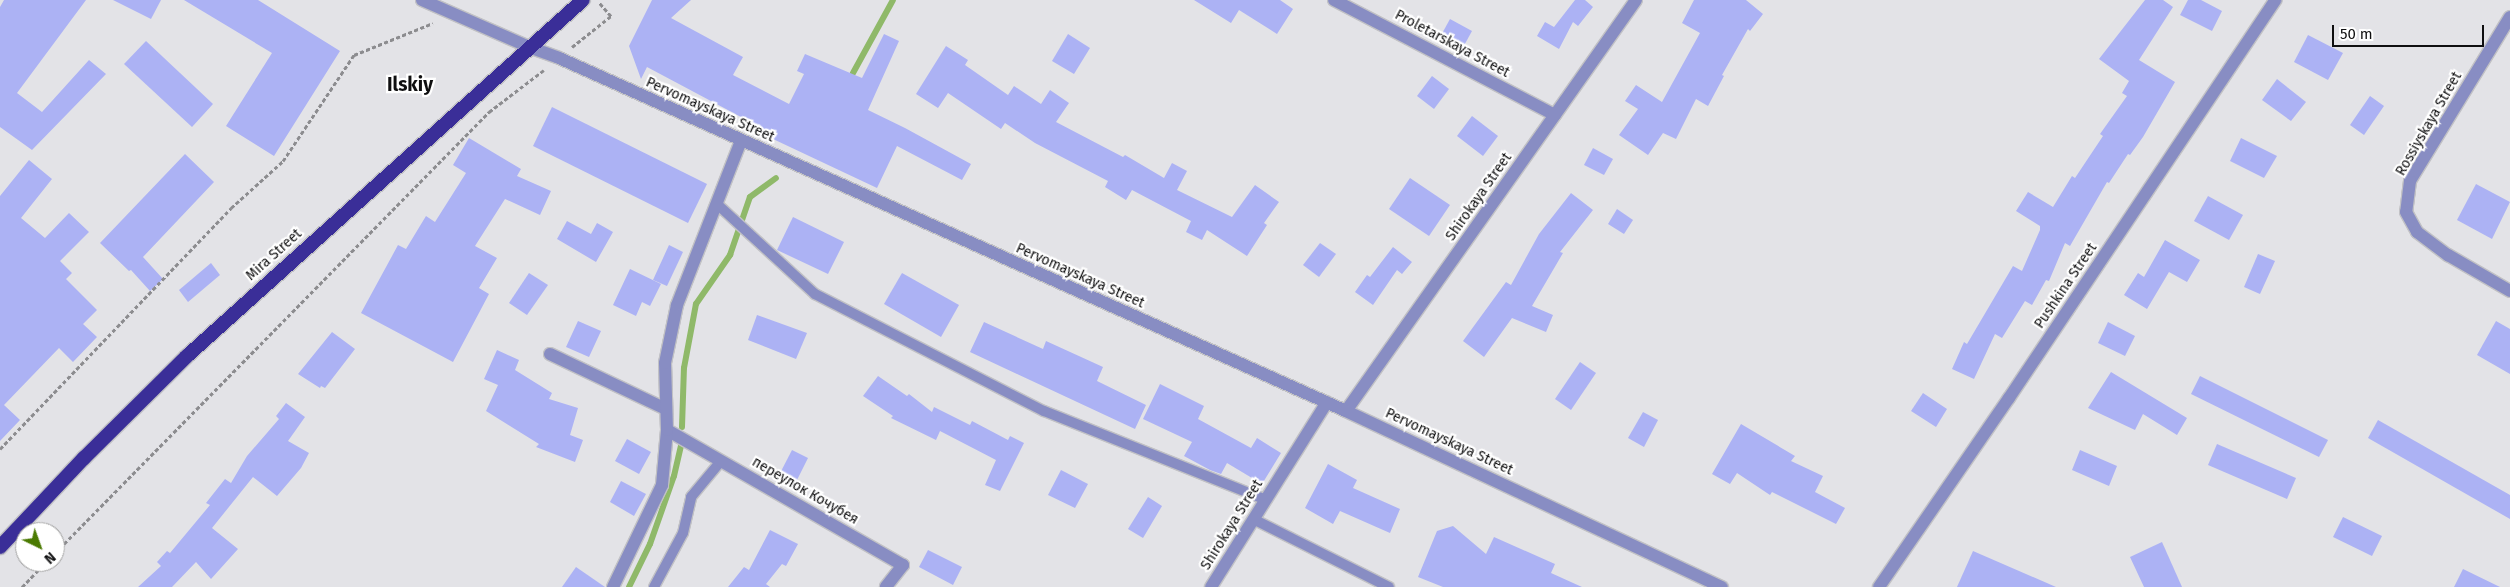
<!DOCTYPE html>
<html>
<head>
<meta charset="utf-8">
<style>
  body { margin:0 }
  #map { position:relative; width:2510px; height:587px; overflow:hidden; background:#e3e3e7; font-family:"Fira Sans",sans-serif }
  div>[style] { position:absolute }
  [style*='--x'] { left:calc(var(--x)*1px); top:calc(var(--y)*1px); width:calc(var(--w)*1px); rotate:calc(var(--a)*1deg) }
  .stream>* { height:6px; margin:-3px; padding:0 3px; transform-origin:3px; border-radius:3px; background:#8fb969 }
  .building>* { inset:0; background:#acb2f4 }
  .path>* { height:3px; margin-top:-1.5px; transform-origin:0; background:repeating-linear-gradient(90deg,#8c8c8f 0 4px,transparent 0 6.5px) }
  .roads { filter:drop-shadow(1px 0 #c1c1c5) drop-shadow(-1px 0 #c1c1c5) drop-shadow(0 1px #c1c1c5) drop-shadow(0 -1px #c1c1c5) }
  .service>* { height:10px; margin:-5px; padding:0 5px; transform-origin:5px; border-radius:5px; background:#888dc3 }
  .minor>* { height:12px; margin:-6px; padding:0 6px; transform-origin:6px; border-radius:6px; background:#888dc3 }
  .tertiary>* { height:12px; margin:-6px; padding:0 6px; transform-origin:6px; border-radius:6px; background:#888dc3 }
  .trunk>* { height:14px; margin:-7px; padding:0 7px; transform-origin:7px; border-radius:7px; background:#3a2e98 }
  span { translate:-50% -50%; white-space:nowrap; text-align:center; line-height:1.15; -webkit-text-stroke:4.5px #fff; paint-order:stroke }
  .street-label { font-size:14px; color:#0f0f10 }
  .district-label { font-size:19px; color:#0f0f10; font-weight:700 }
  .north { position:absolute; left:15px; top:522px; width:50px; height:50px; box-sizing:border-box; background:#fff; border:1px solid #9f9f9f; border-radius:50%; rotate:138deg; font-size:14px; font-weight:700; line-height:20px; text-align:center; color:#0f0f10 }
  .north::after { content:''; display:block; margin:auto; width:18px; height:22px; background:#4a7a01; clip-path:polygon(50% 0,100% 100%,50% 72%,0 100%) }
  .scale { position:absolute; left:2332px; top:25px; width:152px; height:22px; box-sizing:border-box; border:2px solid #0f0f10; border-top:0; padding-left:6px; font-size:15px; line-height:18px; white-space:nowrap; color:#0f0f10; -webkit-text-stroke:4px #fff; paint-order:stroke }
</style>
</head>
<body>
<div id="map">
  <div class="stream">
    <div style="--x:853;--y:73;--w:83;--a:-61.3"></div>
    <div style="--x:682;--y:427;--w:59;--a:-88.1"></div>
    <div style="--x:684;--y:368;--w:65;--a:-79.4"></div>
    <div style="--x:696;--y:304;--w:60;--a:-55.2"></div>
    <div style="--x:730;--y:255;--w:61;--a:-71"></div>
    <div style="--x:750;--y:197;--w:32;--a:-36"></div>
    <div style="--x:629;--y:587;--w:48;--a:-64"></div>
    <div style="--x:650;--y:544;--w:72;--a:-70.6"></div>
    <div style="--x:674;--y:476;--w:31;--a:-77"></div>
  </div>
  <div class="building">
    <div style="clip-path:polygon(4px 0,86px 0,17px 93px,42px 112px,89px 60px,106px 74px,32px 150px,0 127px,0 7px)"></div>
    <div style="clip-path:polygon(113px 0,161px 0,151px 19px)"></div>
    <div style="clip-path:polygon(184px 0,258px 0,340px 51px,274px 156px,226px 126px,272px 53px)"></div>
    <div style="clip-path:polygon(652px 0,691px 0,671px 18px,743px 57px,733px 75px,789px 104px,804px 74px,797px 71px,805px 54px,862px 78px,884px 34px,899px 41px,868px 110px,905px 128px,971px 164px,962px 180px,897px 146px,877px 188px,773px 139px,775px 135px,647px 67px,641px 79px,629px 46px)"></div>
    <div style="clip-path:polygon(1194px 0,1280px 0,1293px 9px,1277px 34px,1239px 10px,1231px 23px)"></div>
    <div style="clip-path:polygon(1575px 0,1585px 0,1593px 7px,1578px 26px,1573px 22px,1559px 49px,1537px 36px,1545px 22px,1554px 27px)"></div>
    <div style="clip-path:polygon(1694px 0,1746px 0,1763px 14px,1750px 31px,1748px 29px,1722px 75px,1724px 76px,1708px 106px,1696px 99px,1676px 139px,1663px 133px,1648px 155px,1619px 135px,1638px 109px,1625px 101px,1636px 85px,1662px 102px,1700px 33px,1682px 23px)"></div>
    <div style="clip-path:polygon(2145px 0,2163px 0,2173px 7px,2139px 60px,2175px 82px,2143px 137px,2130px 155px,2128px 154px,2109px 183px,2107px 182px,2070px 246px,2065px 243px,2049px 281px,2046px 280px,2032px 305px,2025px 301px,2002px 338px,1995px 334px,1974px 379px,1952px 369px,1964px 342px,1967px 344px,2013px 266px,2022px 271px,2040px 230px,2040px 226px,2016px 211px,2028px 192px,2053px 207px,2072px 176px,2075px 178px,2103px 136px,2100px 134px,2127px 96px,2122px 93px,2129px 81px,2099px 59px)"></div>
    <div style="clip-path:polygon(2188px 0,2201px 0,2222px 11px,2212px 31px,2180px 15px)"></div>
    <div style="clip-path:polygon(1450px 19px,1472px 31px,1461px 51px,1439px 39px)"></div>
    <div style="clip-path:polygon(1068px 34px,1090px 48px,1074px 74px,1052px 61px)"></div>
    <div style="clip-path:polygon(2308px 35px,2343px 53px,2328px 80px,2294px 62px)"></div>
    <div style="clip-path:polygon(146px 41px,213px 104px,192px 127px,124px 64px)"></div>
    <div style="clip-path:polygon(946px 46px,968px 60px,965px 65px,1008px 95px,1014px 86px,1041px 104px,1050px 90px,1069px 103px,1056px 122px,1123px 157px,1125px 155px,1164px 178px,1172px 163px,1187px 171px,1177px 190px,1232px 217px,1255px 185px,1279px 202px,1264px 223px,1267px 225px,1247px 256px,1207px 230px,1202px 240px,1186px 232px,1191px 221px,1132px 190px,1126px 200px,1105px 187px,1108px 181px,1035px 143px,1005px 123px,1001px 129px,948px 93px,938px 108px,916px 94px)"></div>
    <div style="clip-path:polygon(1432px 76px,1449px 89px,1434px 109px,1417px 96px)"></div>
    <div style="clip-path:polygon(2277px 79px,2306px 102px,2291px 121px,2262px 100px)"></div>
    <div style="clip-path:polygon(2370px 96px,2384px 106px,2364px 135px,2350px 125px)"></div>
    <div style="clip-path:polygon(552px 107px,707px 184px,688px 223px,533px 146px)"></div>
    <div style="clip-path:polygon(1472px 116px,1498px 136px,1483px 156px,1457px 136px)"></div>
    <div style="clip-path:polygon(469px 138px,521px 169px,517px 176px,551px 191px,540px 215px,505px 199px,475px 246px,497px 258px,479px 288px,489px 294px,453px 362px,361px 313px,398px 245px,406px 249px,426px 216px,435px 222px,466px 173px,453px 165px)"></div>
    <div style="clip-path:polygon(2241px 138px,2277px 156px,2264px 178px,2230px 161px)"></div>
    <div style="clip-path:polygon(1593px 148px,1613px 159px,1604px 175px,1584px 165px)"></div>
    <div style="clip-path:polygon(185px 154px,214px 182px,143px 257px,163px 279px,150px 291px,131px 270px,129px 271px,100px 243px)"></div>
    <div style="clip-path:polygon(29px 160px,52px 179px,21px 218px,45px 238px,69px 213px,89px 232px,60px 261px,72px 273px,66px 279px,97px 310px,83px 324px,97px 337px,73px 362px,59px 348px,4px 405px,20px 420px,0 441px,0 196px)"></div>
    <div style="clip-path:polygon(1410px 178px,1450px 205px,1429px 236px,1389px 209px)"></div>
    <div style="clip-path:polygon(2476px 184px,2510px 202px,2492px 239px,2457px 220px)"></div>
    <div style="clip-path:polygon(1571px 193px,1593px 210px,1560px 252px,1563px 253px,1532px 306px,1553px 315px,1546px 332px,1512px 318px,1484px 357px,1463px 341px,1506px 282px,1511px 285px,1539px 234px)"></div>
    <div style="clip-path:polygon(2208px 196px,2243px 215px,2229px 240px,2194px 221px)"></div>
    <div style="clip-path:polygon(1617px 209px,1633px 220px,1624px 234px,1608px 224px)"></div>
    <div style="clip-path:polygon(793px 217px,844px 242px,828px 274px,777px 250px)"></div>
    <div style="clip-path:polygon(567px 221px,591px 234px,597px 223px,613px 232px,596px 262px,557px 239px)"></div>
    <div style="clip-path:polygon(2165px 240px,2200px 260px,2187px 282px,2169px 272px,2147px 309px,2124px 295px,2138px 273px,2144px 277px)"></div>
    <div style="clip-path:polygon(1320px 243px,1336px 254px,1319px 277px,1303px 265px)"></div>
    <div style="clip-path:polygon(669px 245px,683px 252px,667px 286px,653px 280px)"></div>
    <div style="clip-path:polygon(1393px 247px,1412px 262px,1402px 274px,1397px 270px,1373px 305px,1355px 292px,1367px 275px,1370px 277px)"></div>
    <div style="clip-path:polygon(2258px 254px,2275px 261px,2260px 294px,2244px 287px)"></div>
    <div style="clip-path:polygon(211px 263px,220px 275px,188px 302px,179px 290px)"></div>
    <div style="clip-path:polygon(630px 269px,661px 284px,650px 306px,642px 302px,636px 316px,613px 305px)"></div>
    <div style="clip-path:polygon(529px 273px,548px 285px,527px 315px,509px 303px)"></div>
    <div style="clip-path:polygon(902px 273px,959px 305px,941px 337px,884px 304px)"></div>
    <div style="clip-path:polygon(757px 315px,807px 333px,796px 359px,748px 340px)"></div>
    <div style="clip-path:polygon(578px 321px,601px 331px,589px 357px,566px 347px)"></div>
    <div style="clip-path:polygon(2496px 321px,2510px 329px,2510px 374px,2477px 355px)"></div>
    <div style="clip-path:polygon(984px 322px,1043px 349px,1046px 341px,1103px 367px,1097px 381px,1146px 405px,1135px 429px,970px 352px)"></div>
    <div style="clip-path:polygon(2108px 322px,2135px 336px,2125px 356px,2098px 343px)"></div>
    <div style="clip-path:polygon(332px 332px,355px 349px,325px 388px,321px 386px,320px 388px,298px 374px)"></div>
    <div style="clip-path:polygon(497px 350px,519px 360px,515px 370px,552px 393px,549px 399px,578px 408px,570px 435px,583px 440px,575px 462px,536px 447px,539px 444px,486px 411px,498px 385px,484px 379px)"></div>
    <div style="clip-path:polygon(1580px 362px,1596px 373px,1571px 410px,1555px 399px)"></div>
    <div style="clip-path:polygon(2111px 372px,2187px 418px,2177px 435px,2143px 414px,2135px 430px,2088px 408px)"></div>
    <div style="clip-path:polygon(878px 376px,907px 396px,909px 394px,932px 412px,934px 407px,970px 425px,972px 421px,1008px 440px,1010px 436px,1024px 443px,1000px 491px,985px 485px,996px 460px,940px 431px,936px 440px,891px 418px,893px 416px,863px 396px)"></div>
    <div style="clip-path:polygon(2200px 376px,2328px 440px,2319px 457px,2191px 394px)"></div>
    <div style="clip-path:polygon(1160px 384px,1204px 406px,1198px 419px,1251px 448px,1257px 438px,1281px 453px,1262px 484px,1227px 463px,1221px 474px,1210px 470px,1184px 456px,1192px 442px,1143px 419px)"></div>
    <div style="clip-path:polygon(1923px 393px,1947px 409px,1936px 427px,1911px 411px)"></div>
    <div style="clip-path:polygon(286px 403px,305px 417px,288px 441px,309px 453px,301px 468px,277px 496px,253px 477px,212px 528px,238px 549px,211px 579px,196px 562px,172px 587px,138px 587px,161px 566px,157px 562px,167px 551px,170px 553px,210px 505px,206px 503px,225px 479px,231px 483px,247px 456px,279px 419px,276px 416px)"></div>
    <div style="clip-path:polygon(1643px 412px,1658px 420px,1644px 447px,1628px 438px)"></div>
    <div style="clip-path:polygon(2378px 420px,2510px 495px,2510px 519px,2368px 438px)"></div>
    <div style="clip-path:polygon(1741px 424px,1795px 456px,1791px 461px,1823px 476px,1815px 492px,1845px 508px,1836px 524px,1772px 492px,1770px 495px,1737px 473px,1730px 484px,1712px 474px)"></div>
    <div style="clip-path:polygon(627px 439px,651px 452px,639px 474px,615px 461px)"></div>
    <div style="clip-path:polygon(2217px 444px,2296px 478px,2287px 499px,2208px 465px)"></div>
    <div style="clip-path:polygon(792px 450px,808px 458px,793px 488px,777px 479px)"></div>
    <div style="clip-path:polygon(2080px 450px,2117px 466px,2109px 486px,2072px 470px)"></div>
    <div style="clip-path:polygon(1328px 464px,1357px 480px,1353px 488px,1400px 509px,1390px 533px,1340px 511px,1333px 524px,1305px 508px)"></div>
    <div style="clip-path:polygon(1061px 470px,1088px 484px,1075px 508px,1048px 495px)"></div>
    <div style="clip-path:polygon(621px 481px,646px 494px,634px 516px,610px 502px)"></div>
    <div style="clip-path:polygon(1148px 497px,1162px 506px,1143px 538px,1128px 529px)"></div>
    <div style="clip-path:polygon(2343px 517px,2382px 536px,2372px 556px,2333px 537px)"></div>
    <div style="clip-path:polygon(1453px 526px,1486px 554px,1494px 537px,1555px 564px,1551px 573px,1582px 587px,1443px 587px,1418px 577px,1437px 531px)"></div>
    <div style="clip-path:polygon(770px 530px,798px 544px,786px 566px,782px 564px,766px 584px,770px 587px,728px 587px,744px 567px,749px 570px)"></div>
    <div style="clip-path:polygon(2162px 542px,2182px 587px,2144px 587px,2130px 557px)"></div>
    <div style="clip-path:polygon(928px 550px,962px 567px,953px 585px,919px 567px)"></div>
    <div style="clip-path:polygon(1973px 551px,2056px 587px,1957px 587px)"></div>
    <div style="clip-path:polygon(576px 567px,605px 587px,562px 587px)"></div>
    <div style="clip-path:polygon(2463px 569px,2500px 587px,2454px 587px)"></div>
  </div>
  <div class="path">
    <div style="--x:572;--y:47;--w:50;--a:-38.5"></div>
    <div style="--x:611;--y:16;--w:18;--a:-131"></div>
    <div style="--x:0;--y:449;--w:334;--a:-46.2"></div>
    <div style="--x:231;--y:208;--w:70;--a:-42.1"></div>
    <div style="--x:283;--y:161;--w:128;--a:-56.2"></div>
    <div style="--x:354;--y:55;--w:85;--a:-22.1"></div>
    <div style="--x:55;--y:553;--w:619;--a:-45.46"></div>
    <div style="--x:489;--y:112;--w:69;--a:-37.4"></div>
    <div style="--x:22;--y:587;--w:35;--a:-46"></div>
  </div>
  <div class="roads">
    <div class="service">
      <div style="--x:717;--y:204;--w:133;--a:42.6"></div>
      <div style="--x:815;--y:294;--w:257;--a:27.1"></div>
      <div style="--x:1044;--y:411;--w:239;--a:21.8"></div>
      <div style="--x:1253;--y:519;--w:152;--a:26.6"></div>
      <div style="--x:654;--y:587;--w:61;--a:-61.8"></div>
      <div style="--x:683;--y:533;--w:37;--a:-77"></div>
      <div style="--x:691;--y:497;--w:47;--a:-50.2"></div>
    </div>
    <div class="minor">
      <div style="--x:1334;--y:0;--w:249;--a:27.5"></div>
      <div style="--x:2510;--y:17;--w:192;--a:121.4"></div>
      <div style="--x:2410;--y:181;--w:31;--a:97"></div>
      <div style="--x:2406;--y:212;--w:23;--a:61"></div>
      <div style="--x:2417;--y:232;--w:39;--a:37"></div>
      <div style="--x:2448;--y:255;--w:72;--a:30.1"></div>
      <div style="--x:550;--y:354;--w:128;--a:25.4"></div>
      <div style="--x:1346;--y:411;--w:503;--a:-54.79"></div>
      <div style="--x:667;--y:430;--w:272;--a:29.8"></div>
      <div style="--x:903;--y:565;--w:28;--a:128"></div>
      <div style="--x:613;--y:587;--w:113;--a:-64.3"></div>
      <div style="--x:662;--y:485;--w:55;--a:-84.8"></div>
      <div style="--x:667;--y:430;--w:67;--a:-91.7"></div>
      <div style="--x:665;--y:363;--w:59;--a:-78.3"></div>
      <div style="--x:677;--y:305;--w:176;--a:-68.7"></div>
      <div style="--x:1211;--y:587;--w:218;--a:-57.9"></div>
      <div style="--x:1879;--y:587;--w:229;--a:-55.5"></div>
      <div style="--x:2009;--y:398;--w:479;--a:-56.2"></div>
    </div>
    <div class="tertiary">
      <div style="--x:422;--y:0;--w:117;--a:23.7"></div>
      <div style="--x:529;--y:47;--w:32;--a:20"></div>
      <div style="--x:559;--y:58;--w:863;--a:24.16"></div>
      <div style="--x:1346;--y:411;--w:415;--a:25.1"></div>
    </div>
    <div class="trunk">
      <div style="--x:0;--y:547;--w:122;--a:-46.7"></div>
      <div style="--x:84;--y:458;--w:145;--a:-44.7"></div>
      <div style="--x:187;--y:356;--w:532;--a:-41.96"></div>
    </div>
  </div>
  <div class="street-label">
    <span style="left:1452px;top:44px;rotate:28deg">Proletarskaya Street</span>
    <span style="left:710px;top:110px;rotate:24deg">Pervomayskaya Street</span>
    <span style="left:2429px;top:124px;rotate:-60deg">Rossiyskaya Street</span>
    <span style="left:1479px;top:197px;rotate:-55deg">Shirokaya Street</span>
    <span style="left:274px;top:255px;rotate:-42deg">Mira Street</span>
    <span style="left:1080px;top:276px;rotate:24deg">Pervomayskaya Street</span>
    <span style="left:2066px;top:286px;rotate:-56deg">Pushkina Street</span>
    <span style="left:1449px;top:442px;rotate:25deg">Pervomayskaya Street</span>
    <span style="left:805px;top:491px;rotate:30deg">переулок Кочубея</span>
    <span style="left:1232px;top:525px;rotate:-58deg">Shirokaya Street</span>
  </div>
  <div class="district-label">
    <span style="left:410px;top:85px">Ilskiy</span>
  </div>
  <div class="north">N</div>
  <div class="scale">50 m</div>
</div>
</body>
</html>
